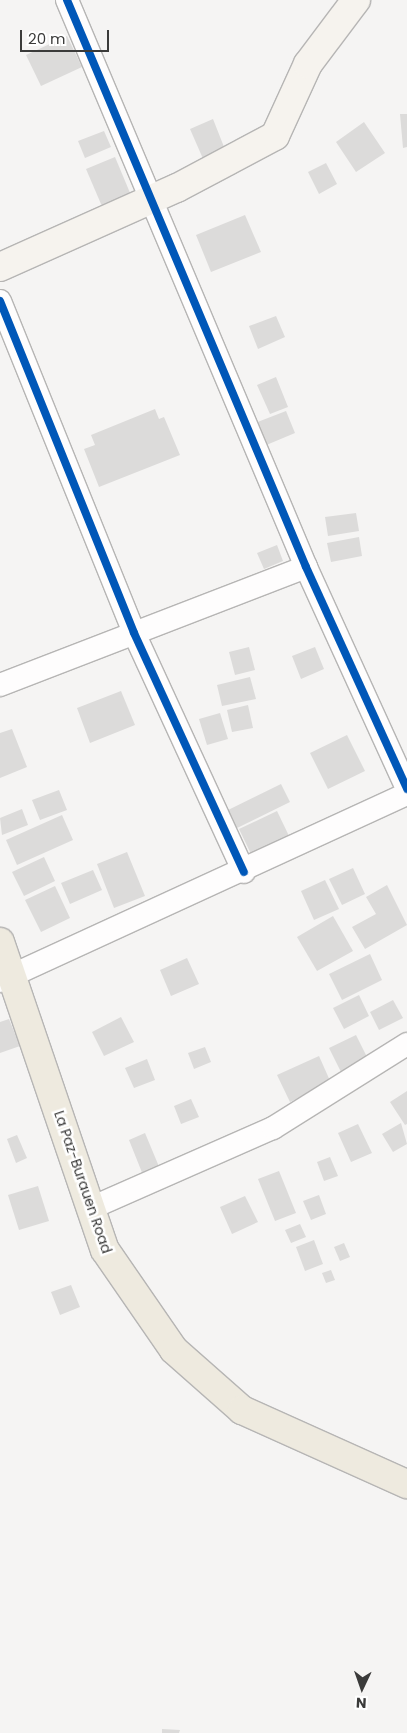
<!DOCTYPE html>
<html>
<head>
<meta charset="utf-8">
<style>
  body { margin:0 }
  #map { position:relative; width:407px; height:1733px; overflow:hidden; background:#f5f4f3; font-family:Poppins,sans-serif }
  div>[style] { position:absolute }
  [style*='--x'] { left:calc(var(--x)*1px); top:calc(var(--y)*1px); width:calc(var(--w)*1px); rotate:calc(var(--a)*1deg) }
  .building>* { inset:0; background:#dcdbda }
  .roads { filter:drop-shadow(1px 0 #b6b5b4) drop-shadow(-1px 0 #b6b5b4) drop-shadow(0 1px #b6b5b4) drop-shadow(0 -1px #b6b5b4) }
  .street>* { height:22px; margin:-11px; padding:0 11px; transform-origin:11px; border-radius:11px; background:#fefdfd }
  .secondary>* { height:28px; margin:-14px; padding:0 14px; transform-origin:14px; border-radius:14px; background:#f6f3ee }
  .primary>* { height:28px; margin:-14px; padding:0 14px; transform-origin:14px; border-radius:14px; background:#eeeadf }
  .cycleway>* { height:8px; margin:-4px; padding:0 4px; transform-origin:4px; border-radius:4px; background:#0057b8 }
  span { translate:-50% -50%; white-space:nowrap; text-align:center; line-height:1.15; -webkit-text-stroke:5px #fff; paint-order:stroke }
  .street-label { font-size:14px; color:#3b3b3a }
  .north { position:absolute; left:337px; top:1663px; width:50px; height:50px; -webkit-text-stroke:4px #fff; paint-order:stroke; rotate:183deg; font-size:14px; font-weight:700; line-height:20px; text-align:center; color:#3b3b3a }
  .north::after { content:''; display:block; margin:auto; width:18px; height:22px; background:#3b3b3a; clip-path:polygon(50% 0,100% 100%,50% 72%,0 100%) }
  .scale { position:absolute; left:20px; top:30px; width:89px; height:22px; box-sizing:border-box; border:2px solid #3b3b3a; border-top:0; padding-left:6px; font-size:15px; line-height:18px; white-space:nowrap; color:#3b3b3a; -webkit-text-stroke:4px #fff; paint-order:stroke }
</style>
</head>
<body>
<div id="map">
  <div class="building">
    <div style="clip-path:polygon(67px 36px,82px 67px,41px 86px,26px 55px)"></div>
    <div style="clip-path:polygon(400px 114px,407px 114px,407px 147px,403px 148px)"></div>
    <div style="clip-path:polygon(213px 119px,226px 152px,204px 161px,190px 129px)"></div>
    <div style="clip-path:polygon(364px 122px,385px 153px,356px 172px,336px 142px)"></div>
    <div style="clip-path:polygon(104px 131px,111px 147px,85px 158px,78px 141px)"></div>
    <div style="clip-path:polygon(115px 157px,133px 200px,104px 211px,86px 169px)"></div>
    <div style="clip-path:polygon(326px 163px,337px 184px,319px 194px,308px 172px)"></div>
    <div style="clip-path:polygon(245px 215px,261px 252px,211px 272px,196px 235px)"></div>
    <div style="clip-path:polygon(276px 316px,285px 337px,258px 349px,249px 326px)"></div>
    <div style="clip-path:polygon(276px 377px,288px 407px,270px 414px,257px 385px)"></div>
    <div style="clip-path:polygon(155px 409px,159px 419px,164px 417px,180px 455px,99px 487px,84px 449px,95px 445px,91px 435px)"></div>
    <div style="clip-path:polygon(286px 411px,295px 433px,264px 446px,255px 423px)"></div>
    <div style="clip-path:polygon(356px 513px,359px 531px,328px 536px,325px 517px)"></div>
    <div style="clip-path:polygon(359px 537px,362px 556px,331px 562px,327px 543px)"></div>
    <div style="clip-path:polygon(277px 545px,283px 561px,264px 569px,257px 553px)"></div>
    <div style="clip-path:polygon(249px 647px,255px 670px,235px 675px,229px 652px)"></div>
    <div style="clip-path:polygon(315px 647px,324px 669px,301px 679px,292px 656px)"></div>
    <div style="clip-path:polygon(250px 677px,256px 699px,222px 706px,217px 685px)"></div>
    <div style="clip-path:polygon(121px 691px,135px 725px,90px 743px,77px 708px)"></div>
    <div style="clip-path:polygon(248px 705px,253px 728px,232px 732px,227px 710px)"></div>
    <div style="clip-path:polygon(220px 713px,228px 739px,207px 745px,199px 719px)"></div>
    <div style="clip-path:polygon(12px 729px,27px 767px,0 778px,0 733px)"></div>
    <div style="clip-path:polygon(347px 735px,365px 771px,328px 789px,310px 753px)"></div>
    <div style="clip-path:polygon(281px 784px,290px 802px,233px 830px,224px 812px)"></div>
    <div style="clip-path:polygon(59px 790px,67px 810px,40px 820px,32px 800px)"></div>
    <div style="clip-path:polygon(22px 809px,28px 825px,2px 835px,0 818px)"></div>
    <div style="clip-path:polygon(277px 811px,290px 838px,252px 856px,239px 829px)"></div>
    <div style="clip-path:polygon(62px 815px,73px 840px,17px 865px,6px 840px)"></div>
    <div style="clip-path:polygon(127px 852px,145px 896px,114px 908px,97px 864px)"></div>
    <div style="clip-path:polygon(44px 857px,55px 881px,24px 896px,12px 872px)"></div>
    <div style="clip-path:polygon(353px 868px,365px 894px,342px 905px,329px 879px)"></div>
    <div style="clip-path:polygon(93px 870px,102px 890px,70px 904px,61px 883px)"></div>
    <div style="clip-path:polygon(325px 880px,339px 909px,314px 920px,301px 891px)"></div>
    <div style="clip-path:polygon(387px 885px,407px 925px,365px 949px,352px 927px,376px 914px,366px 897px)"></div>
    <div style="clip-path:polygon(55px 886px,70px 918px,41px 932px,25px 900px)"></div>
    <div style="clip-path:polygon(333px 916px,353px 951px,317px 971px,297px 937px)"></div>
    <div style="clip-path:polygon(370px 954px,382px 980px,342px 1000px,329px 974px)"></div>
    <div style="clip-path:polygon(187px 958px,199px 984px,171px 996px,160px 970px)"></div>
    <div style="clip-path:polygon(359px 995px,369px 1016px,344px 1029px,333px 1008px)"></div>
    <div style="clip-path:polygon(393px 1000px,403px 1018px,379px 1030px,370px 1012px)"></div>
    <div style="clip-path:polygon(121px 1017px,134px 1042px,104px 1056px,92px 1032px)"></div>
    <div style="clip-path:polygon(9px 1019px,20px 1046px,0 1053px,0 1022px)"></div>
    <div style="clip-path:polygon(356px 1035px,370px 1063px,343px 1076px,329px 1048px)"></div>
    <div style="clip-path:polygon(205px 1047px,211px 1062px,194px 1069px,188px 1053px)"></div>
    <div style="clip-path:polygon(319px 1056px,331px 1083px,290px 1102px,277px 1075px)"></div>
    <div style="clip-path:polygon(147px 1059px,155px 1080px,134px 1088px,125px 1068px)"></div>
    <div style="clip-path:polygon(407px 1091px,407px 1124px,405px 1125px,390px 1102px)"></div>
    <div style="clip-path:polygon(191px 1099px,199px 1117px,181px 1124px,174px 1106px)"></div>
    <div style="clip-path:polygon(401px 1123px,407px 1144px,393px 1152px,382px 1134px)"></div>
    <div style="clip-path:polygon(358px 1124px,372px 1153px,351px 1162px,338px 1133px)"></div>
    <div style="clip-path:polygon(145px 1133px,160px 1169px,143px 1175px,129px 1140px)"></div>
    <div style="clip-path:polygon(17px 1135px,27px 1158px,16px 1163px,7px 1139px)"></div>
    <div style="clip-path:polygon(330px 1157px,338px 1176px,324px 1181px,317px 1162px)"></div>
    <div style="clip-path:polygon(279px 1171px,296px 1213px,275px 1221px,258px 1179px)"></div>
    <div style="clip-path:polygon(38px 1186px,49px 1221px,19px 1230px,8px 1195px)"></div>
    <div style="clip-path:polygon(319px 1195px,326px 1214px,311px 1220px,303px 1201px)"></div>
    <div style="clip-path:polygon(245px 1196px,258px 1222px,232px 1234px,220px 1207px)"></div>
    <div style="clip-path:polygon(300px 1224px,306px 1237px,291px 1243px,285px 1230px)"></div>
    <div style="clip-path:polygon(314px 1240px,323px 1264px,305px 1271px,296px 1247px)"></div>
    <div style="clip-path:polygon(344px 1243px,350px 1257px,340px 1261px,334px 1247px)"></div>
    <div style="clip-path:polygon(331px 1270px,335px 1280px,326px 1283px,322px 1273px)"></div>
    <div style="clip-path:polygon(71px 1285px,80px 1307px,60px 1315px,51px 1292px)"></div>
    <div style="clip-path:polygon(162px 1729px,180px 1730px,179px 1733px,162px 1733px)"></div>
  </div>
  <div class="roads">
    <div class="street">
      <div style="--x:67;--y:0;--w:615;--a:67.14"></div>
      <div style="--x:306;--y:567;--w:244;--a:65.5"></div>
      <div style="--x:0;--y:301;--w:358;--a:68"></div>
      <div style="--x:134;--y:633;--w:263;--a:65.3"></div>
      <div style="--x:0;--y:685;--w:328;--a:-21.1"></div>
      <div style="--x:0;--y:981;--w:448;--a:-24.7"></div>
      <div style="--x:89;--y:1209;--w:201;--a:-23.8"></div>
      <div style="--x:273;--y:1128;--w:158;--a:-32.1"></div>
    </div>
    <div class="secondary">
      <div style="--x:0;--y:267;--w:194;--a:-24.1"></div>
      <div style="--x:177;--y:188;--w:111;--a:-28"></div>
      <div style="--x:275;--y:136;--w:79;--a:-65.4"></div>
      <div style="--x:308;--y:64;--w:80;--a:-53.1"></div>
    </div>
    <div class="primary">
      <div style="--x:0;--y:942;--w:325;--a:71.2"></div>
      <div style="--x:105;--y:1250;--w:121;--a:55.4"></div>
      <div style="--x:174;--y:1350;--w:91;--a:41.4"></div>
      <div style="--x:242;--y:1410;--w:181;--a:24.2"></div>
    </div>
  </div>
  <div class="cycleway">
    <div style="--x:67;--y:0;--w:615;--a:67.14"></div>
    <div style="--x:306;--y:567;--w:244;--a:65.5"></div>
    <div style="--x:0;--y:301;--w:358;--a:68"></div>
    <div style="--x:134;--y:633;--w:263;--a:65.3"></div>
  </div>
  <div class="street-label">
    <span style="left:83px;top:1182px;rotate:71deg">La Paz-Burauen Road</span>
  </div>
  <div class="north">N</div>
  <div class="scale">20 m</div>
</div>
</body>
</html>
